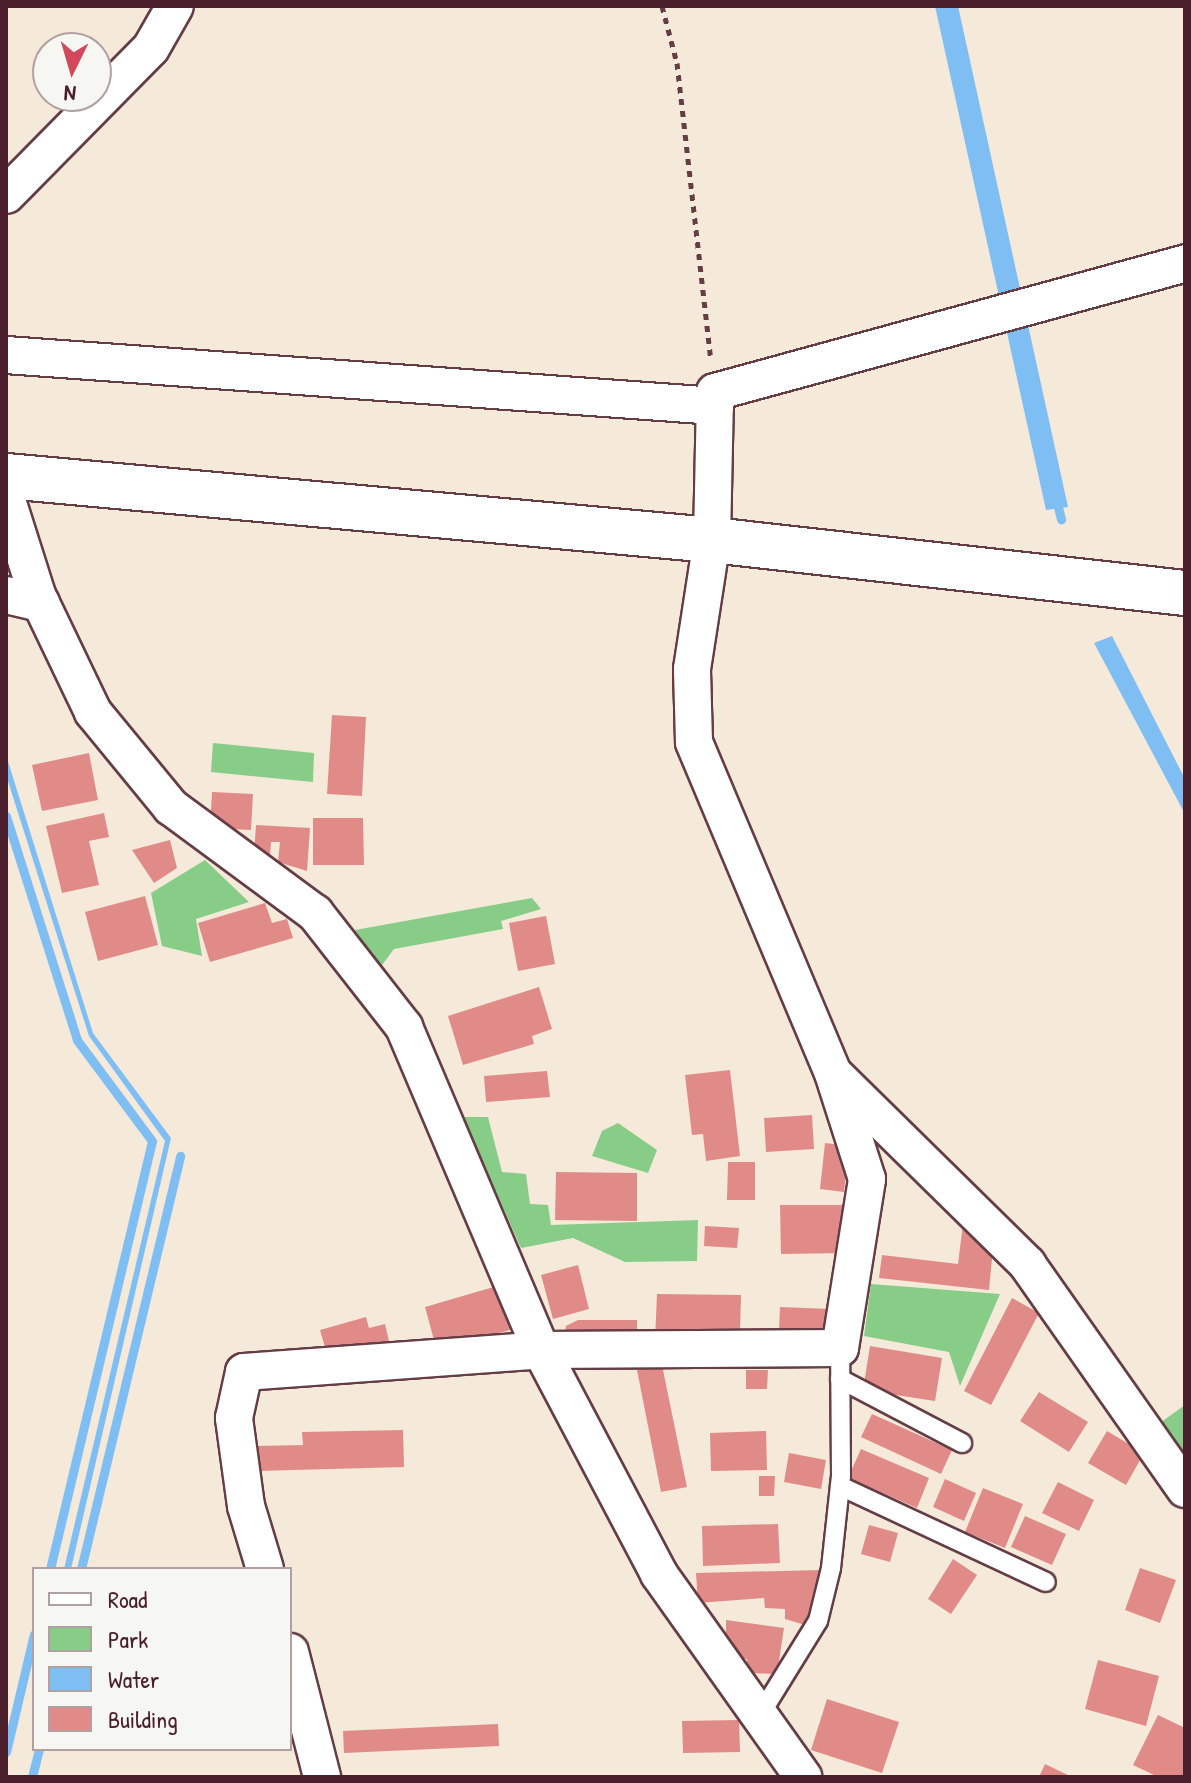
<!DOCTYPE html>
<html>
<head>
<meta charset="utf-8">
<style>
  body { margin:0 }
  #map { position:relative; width:1191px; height:1783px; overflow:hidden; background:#f5e9da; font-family:"Patrick Hand",sans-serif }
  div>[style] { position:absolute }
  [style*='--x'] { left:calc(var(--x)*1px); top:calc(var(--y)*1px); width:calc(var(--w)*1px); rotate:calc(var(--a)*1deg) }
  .green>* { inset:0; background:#87cd88 }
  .water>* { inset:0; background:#7fbef3 }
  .stream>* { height:9px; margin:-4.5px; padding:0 4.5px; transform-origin:4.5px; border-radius:4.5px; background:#7fbef3 }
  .building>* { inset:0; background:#e18b88 }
  .path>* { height:5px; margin-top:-2.5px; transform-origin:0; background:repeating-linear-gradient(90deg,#643d45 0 6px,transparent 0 12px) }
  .roads { filter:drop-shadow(2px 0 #643d45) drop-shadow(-2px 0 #643d45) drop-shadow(0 2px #643d45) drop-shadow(0 -2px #643d45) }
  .service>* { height:18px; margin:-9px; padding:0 9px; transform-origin:9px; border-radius:9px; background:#fff }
  .minor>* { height:36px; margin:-18px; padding:0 18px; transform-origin:18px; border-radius:18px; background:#fff }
  .tertiary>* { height:44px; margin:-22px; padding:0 22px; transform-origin:22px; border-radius:22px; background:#fff }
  span { translate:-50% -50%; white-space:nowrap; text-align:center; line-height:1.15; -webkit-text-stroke:7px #f6f6f2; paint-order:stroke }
  .frame { position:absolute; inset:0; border:8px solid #4a1f2b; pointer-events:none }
  .legend { position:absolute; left:32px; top:1567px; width:260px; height:184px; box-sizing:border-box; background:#f6f6f2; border:2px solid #b1a0a2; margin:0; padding:10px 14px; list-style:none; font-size:24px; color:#4a1f2b }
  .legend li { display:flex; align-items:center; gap:16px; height:40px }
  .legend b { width:40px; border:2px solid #b1a0a2 }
  .north { position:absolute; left:32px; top:32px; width:80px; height:80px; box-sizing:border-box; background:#f6f6f2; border:2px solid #b1a0a2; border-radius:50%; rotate:185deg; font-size:22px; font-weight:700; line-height:32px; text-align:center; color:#4a1f2b }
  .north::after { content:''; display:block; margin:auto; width:28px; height:36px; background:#d1495b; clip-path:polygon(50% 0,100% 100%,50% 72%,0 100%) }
</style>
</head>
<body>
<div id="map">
  <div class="green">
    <div style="clip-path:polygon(213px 743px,314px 753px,313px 782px,211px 772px)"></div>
    <div style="clip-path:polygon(205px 860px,249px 902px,196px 919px,202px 956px,162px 946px,151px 893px)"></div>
    <div style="clip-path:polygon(532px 898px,541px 909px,501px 921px,503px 929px,394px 949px,379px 969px,355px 930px)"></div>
    <div style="clip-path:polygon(463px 1117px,488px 1117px,502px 1172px,526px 1174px,530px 1204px,548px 1205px,551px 1225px,698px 1220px,697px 1261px,625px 1262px,573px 1238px,521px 1248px)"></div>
    <div style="clip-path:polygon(618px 1123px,657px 1150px,648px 1173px,592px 1156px,602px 1131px)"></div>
    <div style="clip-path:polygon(871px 1284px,1000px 1294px,960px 1386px,949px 1352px,864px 1336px)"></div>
    <div style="clip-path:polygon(1185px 1405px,1185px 1464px,1157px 1425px)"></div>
  </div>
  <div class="water">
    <div style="clip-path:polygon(935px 6px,958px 6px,1068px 507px,1046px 510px)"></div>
    <div style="clip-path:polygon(1112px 636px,1185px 779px,1185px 814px,1094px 643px)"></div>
    <div style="clip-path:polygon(6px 755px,93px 1033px,171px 1138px,71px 1569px,64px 1569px,165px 1141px,89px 1036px,6px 775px)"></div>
  </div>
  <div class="stream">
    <div style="--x:1056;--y:499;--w:21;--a:76"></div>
    <div style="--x:6;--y:816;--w:235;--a:72.4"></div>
    <div style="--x:77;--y:1040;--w:126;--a:53.4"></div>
    <div style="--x:152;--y:1141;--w:440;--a:103.4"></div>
    <div style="--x:81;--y:1569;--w:425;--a:-76.5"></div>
    <div style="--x:6;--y:1752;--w:121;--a:-76.7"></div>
    <div style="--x:32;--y:1777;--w:29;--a:-76"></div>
  </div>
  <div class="building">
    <div style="clip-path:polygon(332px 715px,366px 717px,362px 796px,327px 794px)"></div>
    <div style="clip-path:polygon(89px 753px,98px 800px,42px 811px,32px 765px)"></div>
    <div style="clip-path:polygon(212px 792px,253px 794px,251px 830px,210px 828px)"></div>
    <div style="clip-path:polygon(104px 813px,109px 837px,89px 841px,99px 885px,62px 893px,46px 826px)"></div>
    <div style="clip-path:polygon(313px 818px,363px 818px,364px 865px,313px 865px)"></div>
    <div style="clip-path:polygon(256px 825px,310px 828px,307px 871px,278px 862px,280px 842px,271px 842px,270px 856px,254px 855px)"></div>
    <div style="clip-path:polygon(170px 840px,177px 868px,154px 883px,132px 850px)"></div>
    <div style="clip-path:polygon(145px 896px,158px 945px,98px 961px,85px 912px)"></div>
    <div style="clip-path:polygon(265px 903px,272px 923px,287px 919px,293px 938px,210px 962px,198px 923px)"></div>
    <div style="clip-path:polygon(546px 916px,555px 964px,518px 971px,509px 923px)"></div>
    <div style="clip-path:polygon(539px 987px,552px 1029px,532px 1036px,534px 1044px,463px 1065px,448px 1016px)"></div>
    <div style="clip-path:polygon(730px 1070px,740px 1156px,706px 1161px,703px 1134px,692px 1135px,685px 1075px)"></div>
    <div style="clip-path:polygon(547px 1071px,550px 1097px,486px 1102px,484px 1076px)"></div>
    <div style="clip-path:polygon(812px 1115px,814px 1149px,766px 1152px,764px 1118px)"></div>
    <div style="clip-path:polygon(825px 1143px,849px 1146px,844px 1192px,820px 1189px)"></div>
    <div style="clip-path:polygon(728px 1162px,755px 1162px,755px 1200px,727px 1200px)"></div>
    <div style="clip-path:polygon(556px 1172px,637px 1173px,637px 1221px,555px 1220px)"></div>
    <div style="clip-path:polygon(780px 1205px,847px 1205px,847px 1253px,781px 1254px)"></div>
    <div style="clip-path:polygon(963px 1224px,993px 1248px,989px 1290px,879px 1278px,882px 1255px,958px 1264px)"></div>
    <div style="clip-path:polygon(705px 1226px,739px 1228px,737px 1248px,704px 1246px)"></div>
    <div style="clip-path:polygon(578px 1265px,589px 1309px,553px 1319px,541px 1275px)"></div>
    <div style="clip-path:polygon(497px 1286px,510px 1330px,437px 1351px,425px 1307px)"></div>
    <div style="clip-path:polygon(657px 1294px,741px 1295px,740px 1331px,712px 1330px,712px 1342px,655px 1340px)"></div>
    <div style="clip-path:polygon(1012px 1298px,1039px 1313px,991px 1405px,964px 1391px)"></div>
    <div style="clip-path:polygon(780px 1307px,831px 1309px,830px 1333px,779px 1331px)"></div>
    <div style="clip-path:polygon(366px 1317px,369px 1328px,385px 1324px,389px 1341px,328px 1358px,320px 1330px)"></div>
    <div style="clip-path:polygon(578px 1320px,637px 1320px,637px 1343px,564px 1343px,566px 1326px)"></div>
    <div style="clip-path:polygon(870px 1346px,942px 1358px,935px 1401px,863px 1390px)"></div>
    <div style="clip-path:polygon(662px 1365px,687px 1487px,661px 1492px,637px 1370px)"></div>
    <div style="clip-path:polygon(746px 1370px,768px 1370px,767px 1389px,746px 1389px)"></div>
    <div style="clip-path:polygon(1039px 1392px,1088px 1422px,1069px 1452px,1020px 1421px)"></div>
    <div style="clip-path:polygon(872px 1414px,952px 1450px,941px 1474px,861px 1437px)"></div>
    <div style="clip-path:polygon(403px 1430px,404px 1467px,257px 1471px,256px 1446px,303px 1445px,302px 1432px)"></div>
    <div style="clip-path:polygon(766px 1431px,767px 1470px,711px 1471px,710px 1433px)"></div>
    <div style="clip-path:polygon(1107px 1431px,1144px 1453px,1126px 1485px,1088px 1463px)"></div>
    <div style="clip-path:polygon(861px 1449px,929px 1478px,917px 1508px,848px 1478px)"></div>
    <div style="clip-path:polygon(789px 1453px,826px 1460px,821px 1489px,784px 1482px)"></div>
    <div style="clip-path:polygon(759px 1476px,775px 1476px,774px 1496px,759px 1496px)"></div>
    <div style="clip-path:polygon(945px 1479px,976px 1493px,964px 1521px,933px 1507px)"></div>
    <div style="clip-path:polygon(1058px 1482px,1094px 1500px,1079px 1531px,1042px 1513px)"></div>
    <div style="clip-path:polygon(983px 1488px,1023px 1504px,1005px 1548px,965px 1532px)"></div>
    <div style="clip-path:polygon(1025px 1516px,1066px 1534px,1052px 1565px,1011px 1547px)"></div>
    <div style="clip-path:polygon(778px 1524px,780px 1563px,703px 1566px,702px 1526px)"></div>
    <div style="clip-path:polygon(869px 1525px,898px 1533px,890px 1562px,861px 1554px)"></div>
    <div style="clip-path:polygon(953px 1559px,977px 1575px,951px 1614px,928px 1599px)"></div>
    <div style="clip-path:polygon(1140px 1568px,1176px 1580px,1160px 1623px,1125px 1610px)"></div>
    <div style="clip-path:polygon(821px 1570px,805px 1625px,785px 1619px,785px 1609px,765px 1608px,764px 1598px,698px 1603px,696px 1573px)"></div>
    <div style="clip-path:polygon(726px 1620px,784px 1628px,777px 1674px,746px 1673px,747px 1659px,733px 1658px,726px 1648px)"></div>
    <div style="clip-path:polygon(1098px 1660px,1159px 1676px,1146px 1726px,1085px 1709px)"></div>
    <div style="clip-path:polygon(827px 1699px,899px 1722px,882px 1773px,811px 1750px)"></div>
    <div style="clip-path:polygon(1158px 1715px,1185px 1728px,1185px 1777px,1158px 1777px,1133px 1765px)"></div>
    <div style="clip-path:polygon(739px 1720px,740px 1752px,683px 1753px,682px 1721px)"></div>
    <div style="clip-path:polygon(498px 1724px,499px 1746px,344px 1753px,343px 1731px)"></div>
    <div style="clip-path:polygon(1045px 1764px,1072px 1777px,1039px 1777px)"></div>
  </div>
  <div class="path">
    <div style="--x:662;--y:6;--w:59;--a:75.3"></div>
    <div style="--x:677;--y:63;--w:299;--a:83.5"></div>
  </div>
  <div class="roads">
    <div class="service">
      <div style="--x:840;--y:1379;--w:138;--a:27.7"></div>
      <div style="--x:840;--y:1486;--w:227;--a:25"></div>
      <div style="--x:758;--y:1718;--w:114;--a:-58.3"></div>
      <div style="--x:818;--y:1621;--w:55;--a:-76.2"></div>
      <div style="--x:831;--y:1568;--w:93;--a:-83.8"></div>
      <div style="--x:841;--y:1476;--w:128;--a:-90.4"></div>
    </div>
    <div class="minor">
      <div style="--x:6;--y:195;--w:206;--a:-45.4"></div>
      <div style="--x:151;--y:48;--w:48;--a:-60.3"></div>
      <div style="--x:6;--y:355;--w:711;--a:4.11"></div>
      <div style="--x:6;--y:497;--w:103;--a:72.4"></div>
      <div style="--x:37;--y:595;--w:130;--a:64.4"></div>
      <div style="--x:93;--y:712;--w:123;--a:50.6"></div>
      <div style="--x:171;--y:807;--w:179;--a:36.4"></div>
      <div style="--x:315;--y:913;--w:145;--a:52"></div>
      <div style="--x:404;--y:1027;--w:351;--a:67"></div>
      <div style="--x:541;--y:1350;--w:253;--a:62.2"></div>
      <div style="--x:659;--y:1574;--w:249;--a:54.6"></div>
      <div style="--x:6;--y:595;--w:36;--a:13"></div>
      <div style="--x:837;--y:1077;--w:267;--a:44.5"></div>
      <div style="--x:1027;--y:1264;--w:275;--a:54.9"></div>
      <div style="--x:265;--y:1569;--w:66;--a:-106.8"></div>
      <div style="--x:246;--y:1506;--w:89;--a:-97.8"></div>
      <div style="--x:234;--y:1418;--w:47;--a:-77.7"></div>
      <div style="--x:244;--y:1372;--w:298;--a:-4.2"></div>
      <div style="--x:541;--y:1350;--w:299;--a:-0.4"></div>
      <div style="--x:840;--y:1348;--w:171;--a:-80.9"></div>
      <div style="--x:867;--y:1179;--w:111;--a:-107.8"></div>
      <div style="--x:833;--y:1073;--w:359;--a:-112.8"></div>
      <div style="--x:694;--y:742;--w:73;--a:-91.6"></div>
      <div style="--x:692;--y:669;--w:131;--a:-81.2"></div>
      <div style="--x:712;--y:540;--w:148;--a:-88.8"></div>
      <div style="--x:715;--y:392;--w:487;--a:-15.3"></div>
      <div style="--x:290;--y:1652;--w:129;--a:75.6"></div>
    </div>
    <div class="tertiary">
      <div style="--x:6;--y:476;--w:709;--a:5.18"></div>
      <div style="--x:712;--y:540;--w:476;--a:6.4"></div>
    </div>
  </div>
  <div class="frame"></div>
  <ul class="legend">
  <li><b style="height:10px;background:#fff"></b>Road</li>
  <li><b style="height:22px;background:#87cd88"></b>Park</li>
  <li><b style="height:22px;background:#7fbef3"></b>Water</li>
  <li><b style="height:22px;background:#e18b88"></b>Building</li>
  </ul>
  <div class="north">N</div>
</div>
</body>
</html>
